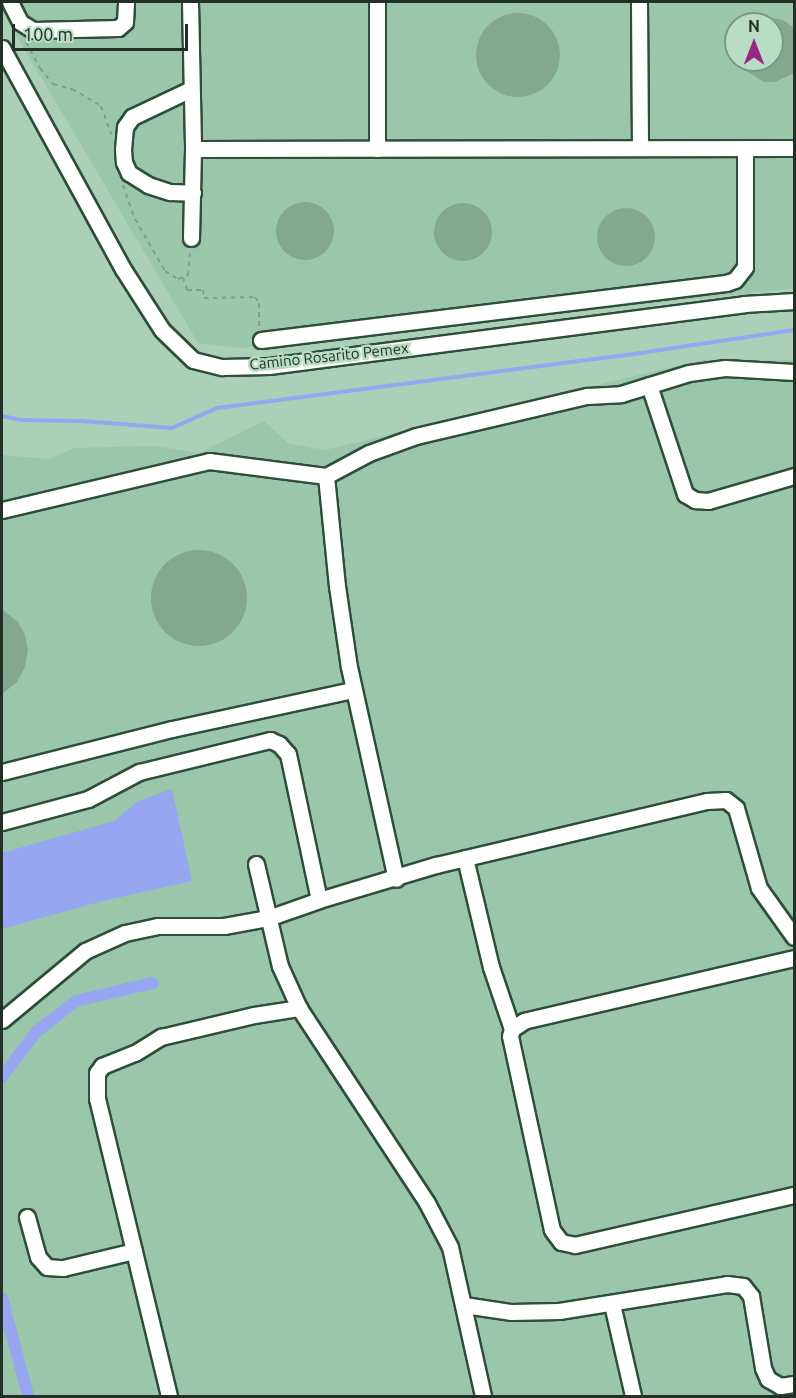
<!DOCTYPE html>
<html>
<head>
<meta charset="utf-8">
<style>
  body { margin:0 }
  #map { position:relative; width:796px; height:1398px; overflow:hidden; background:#abcfb7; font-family:Ubuntu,sans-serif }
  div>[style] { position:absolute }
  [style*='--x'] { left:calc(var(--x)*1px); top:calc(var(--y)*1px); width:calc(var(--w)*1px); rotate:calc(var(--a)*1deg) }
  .built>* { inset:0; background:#9ac6a9 }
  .water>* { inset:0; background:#98a6f1 }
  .stream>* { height:4px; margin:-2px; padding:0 2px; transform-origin:2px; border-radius:2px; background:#98a6f1 }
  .canal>* { height:12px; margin:-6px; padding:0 6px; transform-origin:6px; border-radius:6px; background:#98a6f1 }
  .building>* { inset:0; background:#84a78f }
  .round { border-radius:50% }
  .path>* { height:2px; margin-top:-1px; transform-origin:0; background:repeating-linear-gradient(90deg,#829f8c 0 4.5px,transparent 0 9px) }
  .roads { filter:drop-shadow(2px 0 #2e4e39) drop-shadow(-2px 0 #2e4e39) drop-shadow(0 2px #2e4e39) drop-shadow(0 -2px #2e4e39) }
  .minor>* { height:15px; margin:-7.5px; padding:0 7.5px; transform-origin:7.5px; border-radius:7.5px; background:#fff }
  span { translate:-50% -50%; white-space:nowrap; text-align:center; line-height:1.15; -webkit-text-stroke:5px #b8ddc4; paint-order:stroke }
  .street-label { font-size:15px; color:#223027 }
  .frame { position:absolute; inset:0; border:3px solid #223027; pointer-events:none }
  .north { position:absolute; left:724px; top:12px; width:60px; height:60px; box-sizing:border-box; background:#b8ddc4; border:2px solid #7c9885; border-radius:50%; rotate:0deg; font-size:16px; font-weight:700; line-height:24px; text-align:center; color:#223027 }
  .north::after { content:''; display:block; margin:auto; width:21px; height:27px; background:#972685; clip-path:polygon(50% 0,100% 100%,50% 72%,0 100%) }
  .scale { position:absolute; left:12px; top:24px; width:176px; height:27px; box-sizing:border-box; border:3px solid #223027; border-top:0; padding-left:8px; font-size:18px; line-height:21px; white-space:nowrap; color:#223027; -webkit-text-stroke:4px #b8ddc4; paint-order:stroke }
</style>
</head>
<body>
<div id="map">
  <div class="built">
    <div style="clip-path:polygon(evenodd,2px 2px,794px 2px,794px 288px,241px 348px,198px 343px,2px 11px,2px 2px,736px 24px,772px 24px,772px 60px,736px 60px,736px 24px)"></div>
    <div style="clip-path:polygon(702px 360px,794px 360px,794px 1396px,2px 1396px,2px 455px,50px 459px,74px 448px,154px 446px,199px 453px,264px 421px,289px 444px,325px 450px)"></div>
  </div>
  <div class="water">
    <div style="clip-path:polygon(172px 789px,192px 881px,103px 901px,2px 929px,2px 853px,114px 821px,138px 801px)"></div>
  </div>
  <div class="stream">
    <div style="--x:2;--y:416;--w:19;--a:12"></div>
    <div style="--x:21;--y:420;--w:61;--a:0.9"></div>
    <div style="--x:82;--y:421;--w:90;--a:4.4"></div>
    <div style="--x:172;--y:428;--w:49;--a:-24"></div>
    <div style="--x:217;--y:408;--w:406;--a:-7.4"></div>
    <div style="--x:620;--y:356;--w:176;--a:-8.5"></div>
  </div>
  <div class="canal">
    <div style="--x:2;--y:1077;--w:56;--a:-52.9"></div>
    <div style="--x:36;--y:1032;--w:51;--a:-37.8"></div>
    <div style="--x:76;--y:1001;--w:79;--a:-13.2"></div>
    <div style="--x:2;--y:1298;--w:101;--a:75.1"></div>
  </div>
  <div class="building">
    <div class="round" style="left:476px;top:13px;width:84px;height:84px"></div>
    <div style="clip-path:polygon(773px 18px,783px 20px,794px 28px,794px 73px,775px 82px,764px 82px,745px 70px,740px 60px,772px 60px,772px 24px,752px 24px)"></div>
    <div class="round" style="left:276px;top:202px;width:58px;height:58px"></div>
    <div class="round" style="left:434px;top:203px;width:58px;height:58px"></div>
    <div class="round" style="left:597px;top:208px;width:58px;height:58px"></div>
    <div class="round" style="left:151px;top:550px;width:96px;height:96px"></div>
    <div style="clip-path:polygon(2px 609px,18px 622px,25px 635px,28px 650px,25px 667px,17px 682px,2px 694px)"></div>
  </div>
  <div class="path">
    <div style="--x:26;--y:42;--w:30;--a:62"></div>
    <div style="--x:40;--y:68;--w:21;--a:51"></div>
    <div style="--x:53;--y:84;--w:20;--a:15"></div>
    <div style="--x:72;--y:89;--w:34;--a:30"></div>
    <div style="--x:101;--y:106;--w:30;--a:70"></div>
    <div style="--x:123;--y:185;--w:36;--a:71"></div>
    <div style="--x:135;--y:219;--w:60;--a:60"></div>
    <div style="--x:165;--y:271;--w:15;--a:32"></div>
    <div style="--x:178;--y:279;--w:11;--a:-22"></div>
    <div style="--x:188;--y:275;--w:25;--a:-85"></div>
    <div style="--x:183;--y:277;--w:14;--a:73"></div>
    <div style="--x:187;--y:290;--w:16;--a:0"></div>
    <div style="--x:203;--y:290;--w:8;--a:83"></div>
    <div style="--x:204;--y:298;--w:51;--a:-1.1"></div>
    <div style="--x:255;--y:297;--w:7;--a:56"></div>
    <div style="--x:259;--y:303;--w:23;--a:90"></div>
  </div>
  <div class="roads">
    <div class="minor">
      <div style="--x:10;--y:2;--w:22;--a:63"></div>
      <div style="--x:20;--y:22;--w:15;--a:32"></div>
      <div style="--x:33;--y:30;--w:85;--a:-1.3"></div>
      <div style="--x:118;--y:28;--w:9;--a:-41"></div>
      <div style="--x:125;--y:22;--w:20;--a:-87"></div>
      <div style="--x:190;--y:2;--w:147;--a:88.8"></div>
      <div style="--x:193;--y:149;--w:601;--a:-0.1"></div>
      <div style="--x:639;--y:2;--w:146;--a:89.6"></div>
      <div style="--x:2;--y:48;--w:252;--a:61.3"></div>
      <div style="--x:123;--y:269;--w:72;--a:57.4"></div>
      <div style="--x:162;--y:330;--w:43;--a:44.1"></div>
      <div style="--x:193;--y:360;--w:30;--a:14"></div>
      <div style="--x:222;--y:367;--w:47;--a:-1.2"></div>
      <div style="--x:269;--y:366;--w:479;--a:-7.4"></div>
      <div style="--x:744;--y:304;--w:50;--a:-3.4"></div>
      <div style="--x:191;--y:89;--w:65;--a:154.6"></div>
      <div style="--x:132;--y:117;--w:12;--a:125"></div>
      <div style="--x:125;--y:127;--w:22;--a:95"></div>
      <div style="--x:123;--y:149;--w:13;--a:86"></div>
      <div style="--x:124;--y:162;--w:12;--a:66"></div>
      <div style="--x:129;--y:173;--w:22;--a:32"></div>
      <div style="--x:148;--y:185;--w:23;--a:18"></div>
      <div style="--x:170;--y:192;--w:23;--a:2"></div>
      <div style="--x:377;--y:149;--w:147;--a:-90"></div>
      <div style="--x:191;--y:238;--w:89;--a:-88.7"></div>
      <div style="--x:261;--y:340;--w:468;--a:-7"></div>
      <div style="--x:726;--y:283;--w:9;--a:-18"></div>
      <div style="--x:735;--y:280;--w:16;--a:-52"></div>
      <div style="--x:745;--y:267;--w:119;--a:-90"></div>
      <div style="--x:649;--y:385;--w:115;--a:71.7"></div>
      <div style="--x:685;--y:494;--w:12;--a:31"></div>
      <div style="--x:695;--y:500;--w:13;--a:4"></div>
      <div style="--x:708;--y:501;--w:90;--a:-16.2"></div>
      <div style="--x:326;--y:476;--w:49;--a:-28.1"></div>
      <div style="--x:369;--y:453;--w:50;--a:-19.9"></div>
      <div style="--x:416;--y:436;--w:176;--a:-13.2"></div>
      <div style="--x:587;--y:396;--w:34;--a:-3"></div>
      <div style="--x:621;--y:394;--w:71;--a:-17.2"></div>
      <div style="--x:689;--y:373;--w:36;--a:-8"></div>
      <div style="--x:725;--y:368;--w:69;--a:3.3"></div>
      <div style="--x:2;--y:510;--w:213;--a:-13.3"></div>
      <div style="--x:209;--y:461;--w:118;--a:7.3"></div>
      <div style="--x:326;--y:476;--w:111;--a:84.3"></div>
      <div style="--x:337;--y:586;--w:82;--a:81.6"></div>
      <div style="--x:349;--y:667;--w:217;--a:77.5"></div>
      <div style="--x:2;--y:772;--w:175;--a:-14.2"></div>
      <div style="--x:172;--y:729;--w:185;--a:-12.2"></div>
      <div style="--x:2;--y:822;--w:89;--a:-15"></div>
      <div style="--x:88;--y:799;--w:58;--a:-27.9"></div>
      <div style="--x:139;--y:772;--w:135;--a:-13.7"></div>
      <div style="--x:270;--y:740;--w:10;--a:24"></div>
      <div style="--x:279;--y:744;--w:13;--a:48"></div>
      <div style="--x:288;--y:754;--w:149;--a:78"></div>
      <div style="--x:465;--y:858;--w:112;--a:76.6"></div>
      <div style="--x:491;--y:967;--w:65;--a:71.3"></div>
      <div style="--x:256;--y:864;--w:105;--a:76.8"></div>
      <div style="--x:280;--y:966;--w:46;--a:65.7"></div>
      <div style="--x:299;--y:1008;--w:233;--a:56.7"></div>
      <div style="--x:427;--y:1203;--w:50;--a:62.4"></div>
      <div style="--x:450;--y:1247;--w:153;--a:77.5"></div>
      <div style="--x:794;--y:958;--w:277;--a:166.9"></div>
      <div style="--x:524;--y:1021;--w:14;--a:146"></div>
      <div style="--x:512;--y:1029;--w:7;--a:106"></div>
      <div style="--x:510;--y:1036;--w:198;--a:77.8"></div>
      <div style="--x:552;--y:1230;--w:15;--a:53"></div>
      <div style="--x:561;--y:1242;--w:14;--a:12"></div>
      <div style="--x:575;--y:1245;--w:225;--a:-12.9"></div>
      <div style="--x:2;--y:1020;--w:108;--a:-39.7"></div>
      <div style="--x:85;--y:951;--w:44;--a:-24.2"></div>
      <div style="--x:125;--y:933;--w:34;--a:-12"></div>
      <div style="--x:158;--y:926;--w:66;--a:0"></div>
      <div style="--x:224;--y:926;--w:45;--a:-10.3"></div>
      <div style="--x:268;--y:918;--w:54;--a:-19.4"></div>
      <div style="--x:319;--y:900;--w:122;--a:-16.7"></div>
      <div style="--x:436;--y:865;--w:278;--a:-13.3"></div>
      <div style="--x:707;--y:801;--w:19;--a:-3"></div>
      <div style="--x:726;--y:800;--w:13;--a:39"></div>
      <div style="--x:736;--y:808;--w:83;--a:74"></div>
      <div style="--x:759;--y:888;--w:60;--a:54.5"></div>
      <div style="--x:27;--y:1217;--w:41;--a:74.6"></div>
      <div style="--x:38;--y:1257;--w:13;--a:48"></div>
      <div style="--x:47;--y:1267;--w:16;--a:4"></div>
      <div style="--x:63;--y:1268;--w:73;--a:-13.5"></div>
      <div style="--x:612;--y:1304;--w:94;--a:77.1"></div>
      <div style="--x:464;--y:1305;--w:48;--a:8.5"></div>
      <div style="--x:511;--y:1312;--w:48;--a:-1.2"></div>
      <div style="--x:559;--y:1311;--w:170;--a:-9.1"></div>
      <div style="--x:727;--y:1284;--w:16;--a:7"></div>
      <div style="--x:743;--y:1286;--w:13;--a:51"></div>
      <div style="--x:751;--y:1296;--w:73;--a:80.5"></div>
      <div style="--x:763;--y:1368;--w:12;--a:66"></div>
      <div style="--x:768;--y:1379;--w:14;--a:30"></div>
      <div style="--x:780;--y:1386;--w:14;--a:-8"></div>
      <div style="--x:169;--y:1396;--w:306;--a:-103.6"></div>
      <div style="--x:97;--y:1099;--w:26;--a:-90"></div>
      <div style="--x:97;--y:1073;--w:9;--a:-54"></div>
      <div style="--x:102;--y:1066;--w:35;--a:-22"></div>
      <div style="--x:135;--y:1053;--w:31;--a:-32"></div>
      <div style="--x:161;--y:1037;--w:96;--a:-13.3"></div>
      <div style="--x:254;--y:1015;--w:46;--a:-8.8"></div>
    </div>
  </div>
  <div class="street-label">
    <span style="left:329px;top:356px;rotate:-6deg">Camino Rosarito Pemex</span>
  </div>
  <div class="frame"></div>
  <div class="north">N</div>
  <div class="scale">100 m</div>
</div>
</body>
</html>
